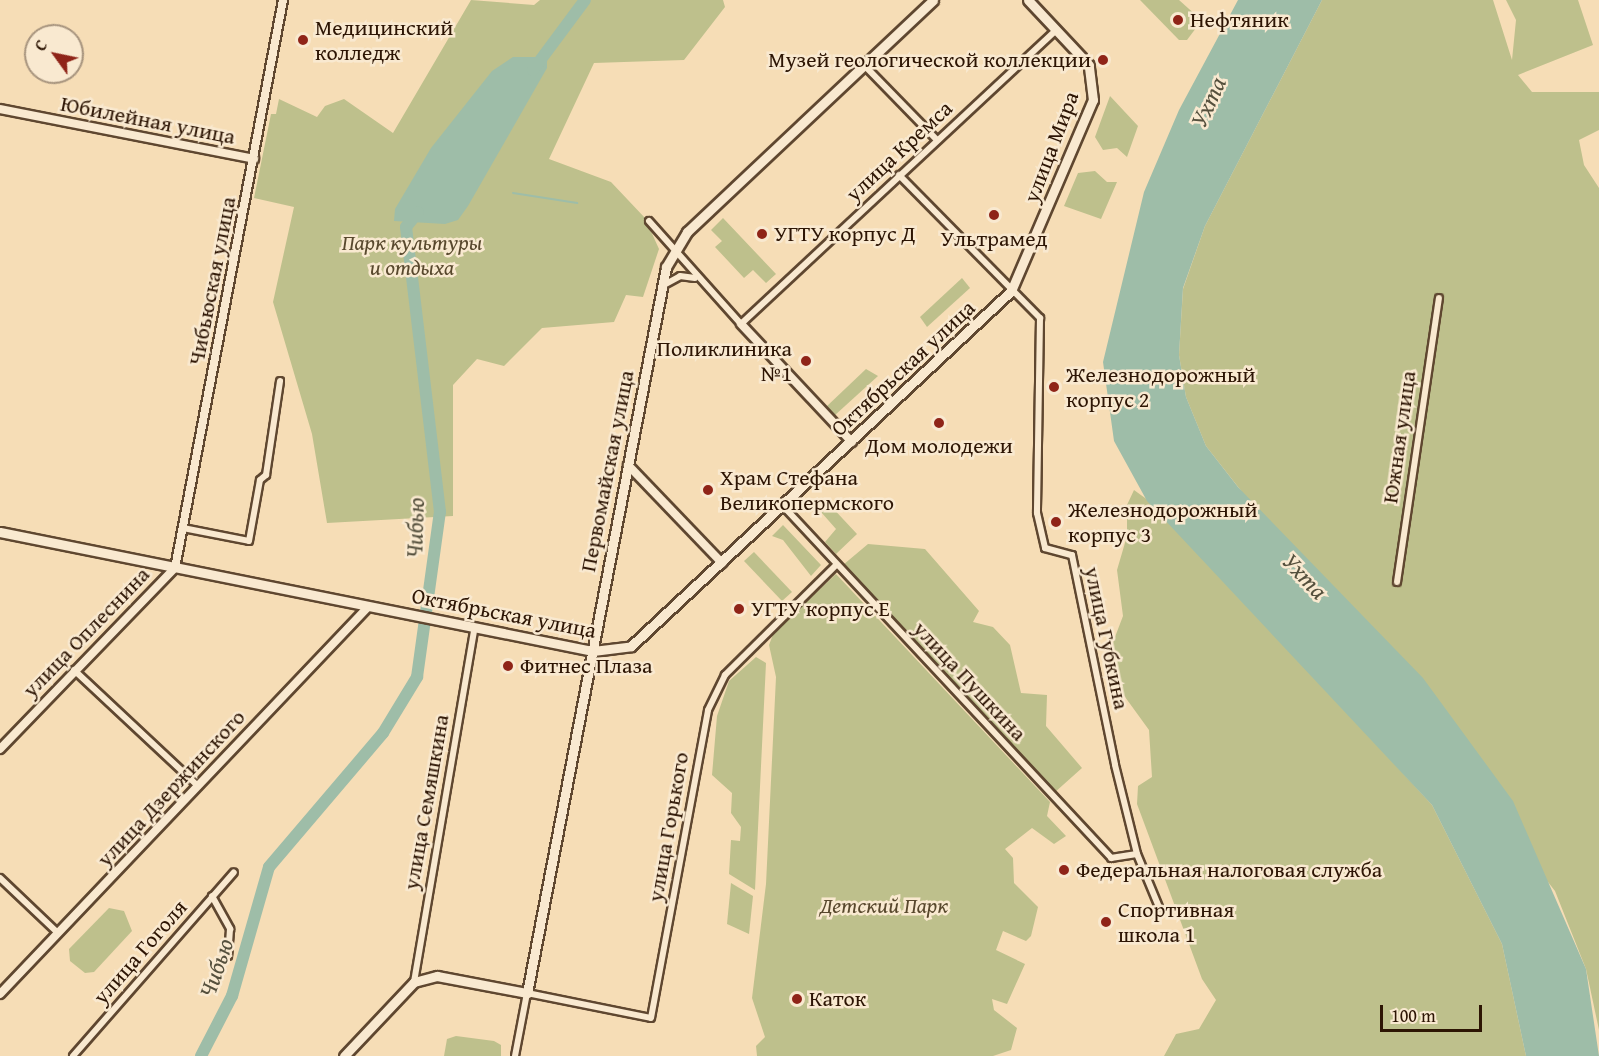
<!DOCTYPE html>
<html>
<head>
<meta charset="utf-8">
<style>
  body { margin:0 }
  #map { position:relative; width:1599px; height:1056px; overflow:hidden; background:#f6ddb6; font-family:"Gentium Book Plus",serif }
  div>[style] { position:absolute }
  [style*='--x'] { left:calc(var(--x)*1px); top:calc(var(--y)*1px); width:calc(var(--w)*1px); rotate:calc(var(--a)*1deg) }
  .green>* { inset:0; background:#bec08c }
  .water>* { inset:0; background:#9ebda8 }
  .stream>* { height:2px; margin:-1px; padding:0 1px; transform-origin:1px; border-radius:1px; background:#9ebda8 }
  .river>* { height:12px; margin:-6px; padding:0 6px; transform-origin:6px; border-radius:6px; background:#9ebda8 }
  .roads { filter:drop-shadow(2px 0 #5f4730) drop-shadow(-2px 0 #5f4730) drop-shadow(0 2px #5f4730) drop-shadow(0 -2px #5f4730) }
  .minor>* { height:6px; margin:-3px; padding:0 3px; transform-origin:3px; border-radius:3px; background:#f9e9d0 }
  .tertiary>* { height:8px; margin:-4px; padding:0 4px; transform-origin:4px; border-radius:4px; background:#f9e9d0 }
  .secondary>* { height:9px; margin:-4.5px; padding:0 4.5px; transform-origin:4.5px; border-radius:4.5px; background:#f9e9d0 }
  .dots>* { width:16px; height:16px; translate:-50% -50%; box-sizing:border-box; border:3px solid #f9e9d0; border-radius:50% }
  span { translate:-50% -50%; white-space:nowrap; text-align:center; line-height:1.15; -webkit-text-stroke:5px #f9e9d0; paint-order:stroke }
  .poi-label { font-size:22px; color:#2d1504 }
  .left { translate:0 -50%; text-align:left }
  .right { translate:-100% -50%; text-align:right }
  .street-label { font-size:22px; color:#2d1504 }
  .park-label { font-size:22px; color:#58482d; font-style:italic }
  .water-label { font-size:24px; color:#55503d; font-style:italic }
  .north { position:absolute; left:24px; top:24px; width:60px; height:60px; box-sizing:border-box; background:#f9e9d0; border:2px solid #a7947e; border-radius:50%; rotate:303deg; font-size:16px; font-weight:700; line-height:24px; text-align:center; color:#2d1504 }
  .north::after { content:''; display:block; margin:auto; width:21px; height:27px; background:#8f2418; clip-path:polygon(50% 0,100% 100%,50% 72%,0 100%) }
  .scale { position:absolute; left:1380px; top:1005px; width:102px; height:27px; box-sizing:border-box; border:3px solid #2d1504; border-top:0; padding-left:8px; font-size:18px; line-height:21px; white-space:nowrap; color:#2d1504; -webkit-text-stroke:4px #f9e9d0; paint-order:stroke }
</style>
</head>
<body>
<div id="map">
  <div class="green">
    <div style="clip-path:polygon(471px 0,534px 5px,540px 0,723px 0,725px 7px,684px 60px,594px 63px,549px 159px,611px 182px,645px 218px,659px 249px,643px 297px,626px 295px,614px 322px,542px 328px,504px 366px,477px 359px,453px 385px,453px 516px,327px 523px,312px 434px,273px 302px,294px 207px,254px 198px,271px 114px,276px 114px,279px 99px,317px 117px,325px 106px,344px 99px,393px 133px)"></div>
    <div style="clip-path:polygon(1140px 0,1179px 0,1198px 17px,1199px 24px,1187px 40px,1179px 40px)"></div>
    <div style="clip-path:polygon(1322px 0,1493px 0,1512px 60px,1516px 20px,1506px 0,1578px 0,1593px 45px,1518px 75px,1532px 92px,1599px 92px,1599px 130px,1579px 140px,1584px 165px,1599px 188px,1599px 1030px,1586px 969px,1555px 891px,1206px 446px,1186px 397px,1179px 355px,1183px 289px,1205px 226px)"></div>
    <div style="clip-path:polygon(1110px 96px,1138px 126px,1127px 157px,1117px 148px,1103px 150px,1095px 137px)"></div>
    <div style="clip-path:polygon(1095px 171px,1107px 182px,1117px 182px,1101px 219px,1064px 206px,1078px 173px)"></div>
    <div style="clip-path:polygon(723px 218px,776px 274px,766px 283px,753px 270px,744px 278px,715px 247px,722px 241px,711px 230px)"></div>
    <div style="clip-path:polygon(962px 278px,970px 288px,927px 327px,920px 317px)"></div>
    <div style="clip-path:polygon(866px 369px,878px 376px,834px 416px,826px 407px)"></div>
    <div style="clip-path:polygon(1134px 490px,1163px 511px,1432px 805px,1502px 944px,1526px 1056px,1164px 1056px,1176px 1034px,1199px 1029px,1216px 1000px,1202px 979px,1137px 804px,1138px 786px,1152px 777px,1149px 730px,1112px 679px,1107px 658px,1123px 616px,1117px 570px,1127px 536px,1127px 505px)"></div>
    <div style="clip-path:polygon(829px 504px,857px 534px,836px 554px,825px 542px,836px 529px,821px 512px)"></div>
    <div style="clip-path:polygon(783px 525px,821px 565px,811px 576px,783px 540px,772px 536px)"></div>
    <div style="clip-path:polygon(868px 544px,925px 549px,979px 611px,973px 622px,993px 627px,1010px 645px,1021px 693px,1047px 695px,1046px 726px,1082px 768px,1054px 793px,843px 565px)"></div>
    <div style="clip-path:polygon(754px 552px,792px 592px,782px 601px,744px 561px)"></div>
    <div style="clip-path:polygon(836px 574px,1050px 802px,1047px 816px,1066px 836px,1054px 844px,1032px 828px,1005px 849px,1013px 858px,1014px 883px,1038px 907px,1031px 936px,1026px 941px,1003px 931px,996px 950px,1025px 964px,1007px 1004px,992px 999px,994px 1010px,1017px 1028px,1011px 1050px,993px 1056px,757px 1056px,756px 1046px,765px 1037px,752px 998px,766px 884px,776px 677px,769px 645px,774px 632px)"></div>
    <div style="clip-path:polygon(756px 657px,766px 663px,755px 890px,729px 874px,731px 840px,740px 841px,741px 827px,731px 813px,732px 793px,712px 775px,717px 716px,729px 681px)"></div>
    <div style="clip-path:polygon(731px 883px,753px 896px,749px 934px,727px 924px)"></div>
    <div style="clip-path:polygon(109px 908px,124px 911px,132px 931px,94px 972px,85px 973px,70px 961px,69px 949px)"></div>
    <div style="clip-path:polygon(456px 1036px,494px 1041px,501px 1045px,501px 1056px,444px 1056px,447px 1039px)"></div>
  </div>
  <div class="water">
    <div style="clip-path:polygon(1238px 0,1322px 0,1205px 226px,1183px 288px,1179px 355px,1186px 397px,1206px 446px,1238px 487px,1423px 678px,1513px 801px,1586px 969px,1599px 1056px,1526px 1056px,1502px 944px,1432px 805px,1147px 501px,1114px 441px,1103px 362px,1144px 192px,1179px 110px)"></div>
    <div style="clip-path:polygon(513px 57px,538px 57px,547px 61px,547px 68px,468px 206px,458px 220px,445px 224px,394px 221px,395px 209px,431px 148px,492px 71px)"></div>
  </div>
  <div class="stream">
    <div style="--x:513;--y:193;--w:65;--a:8.9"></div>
  </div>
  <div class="river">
    <div style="--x:533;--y:70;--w:87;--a:-53.4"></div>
    <div style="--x:201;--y:1056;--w:68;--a:-62.7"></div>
    <div style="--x:232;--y:996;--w:134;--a:-74"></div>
    <div style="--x:269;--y:867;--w:176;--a:-49.6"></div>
    <div style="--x:383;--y:733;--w:66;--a:-58.7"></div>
    <div style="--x:417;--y:677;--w:167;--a:-82.1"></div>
    <div style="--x:440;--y:512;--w:287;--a:-96.8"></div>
    <div style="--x:406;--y:227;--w:19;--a:-51"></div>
  </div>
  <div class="roads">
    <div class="minor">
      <div style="--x:864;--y:65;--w:105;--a:45.8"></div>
      <div style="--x:899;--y:175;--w:201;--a:45.4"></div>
      <div style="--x:1040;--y:318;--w:195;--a:90.9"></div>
      <div style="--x:1037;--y:513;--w:36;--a:77"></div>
      <div style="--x:1045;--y:548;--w:28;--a:15"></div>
      <div style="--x:1072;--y:555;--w:214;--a:78.4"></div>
      <div style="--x:1115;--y:765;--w:92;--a:76.1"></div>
      <div style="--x:1137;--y:854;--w:57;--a:67.5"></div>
      <div style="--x:649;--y:221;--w:138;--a:48.2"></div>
      <div style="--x:741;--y:324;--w:431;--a:-43"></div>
      <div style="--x:664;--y:285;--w:18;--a:-29"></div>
      <div style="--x:680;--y:276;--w:15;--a:8"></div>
      <div style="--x:784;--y:507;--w:480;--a:47"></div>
      <div style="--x:1111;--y:858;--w:26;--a:-9"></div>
      <div style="--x:183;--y:528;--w:67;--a:11.1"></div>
      <div style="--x:249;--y:541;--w:62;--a:-79.8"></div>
      <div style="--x:260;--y:480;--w:8;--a:-40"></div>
      <div style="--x:266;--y:475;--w:95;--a:-81.5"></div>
      <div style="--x:1397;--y:582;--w:287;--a:-81.6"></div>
      <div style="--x:74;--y:670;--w:170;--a:43.1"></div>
      <div style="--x:0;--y:878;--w:80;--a:43.5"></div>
      <div style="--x:212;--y:896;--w:38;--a:61"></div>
      <div style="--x:230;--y:929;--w:27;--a:94"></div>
      <div style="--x:414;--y:982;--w:360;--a:-80.3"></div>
      <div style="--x:73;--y:1056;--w:244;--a:-48.8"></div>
      <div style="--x:515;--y:1056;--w:64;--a:-79.2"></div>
      <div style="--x:527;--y:993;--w:126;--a:11.4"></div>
      <div style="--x:651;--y:1018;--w:313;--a:-79.5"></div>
      <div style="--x:708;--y:710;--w:39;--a:-64"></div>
      <div style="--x:725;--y:675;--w:156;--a:-44.7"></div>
    </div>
    <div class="tertiary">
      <div style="--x:0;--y:109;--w:259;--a:11.1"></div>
      <div style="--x:741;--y:324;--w:162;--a:46.8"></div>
      <div style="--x:628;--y:465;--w:136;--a:46.2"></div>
      <div style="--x:0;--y:749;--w:252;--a:-46"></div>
      <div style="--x:175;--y:568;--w:578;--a:-79.23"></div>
      <div style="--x:0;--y:994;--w:534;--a:-46.44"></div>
    </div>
    <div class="secondary">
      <div style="--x:0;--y:532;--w:605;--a:11.35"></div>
      <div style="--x:593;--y:651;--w:38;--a:-7"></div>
      <div style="--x:631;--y:646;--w:520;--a:-43.05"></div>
      <div style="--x:1011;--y:291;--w:208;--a:-66.8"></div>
      <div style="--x:1093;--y:100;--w:35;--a:-97"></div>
      <div style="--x:1089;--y:65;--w:89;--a:-133.2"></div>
      <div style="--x:344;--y:1056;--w:102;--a:-46.6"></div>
      <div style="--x:414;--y:982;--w:24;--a:-15"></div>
      <div style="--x:437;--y:976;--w:92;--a:10.7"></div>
      <div style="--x:527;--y:993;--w:739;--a:-79.16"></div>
      <div style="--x:666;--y:267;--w:41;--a:-59"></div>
      <div style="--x:687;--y:232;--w:338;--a:-43.3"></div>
    </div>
  </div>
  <div class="dots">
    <div style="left:1178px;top:20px;background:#8f2418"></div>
    <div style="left:303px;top:40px;background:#8f2418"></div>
    <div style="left:1103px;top:60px;background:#8f2418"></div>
    <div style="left:994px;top:215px;background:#8f2418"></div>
    <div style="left:762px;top:234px;background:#8f2418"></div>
    <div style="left:806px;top:361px;background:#8f2418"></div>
    <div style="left:1054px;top:387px;background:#8f2418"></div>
    <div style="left:939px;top:423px;background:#8f2418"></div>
    <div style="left:708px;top:490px;background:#8f2418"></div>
    <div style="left:1056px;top:522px;background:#8f2418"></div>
    <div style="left:739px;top:609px;background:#8f2418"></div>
    <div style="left:508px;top:666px;background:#8f2418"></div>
    <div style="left:1064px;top:870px;background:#8f2418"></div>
    <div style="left:1106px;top:922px;background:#8f2418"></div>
    <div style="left:797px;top:999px;background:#8f2418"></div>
  </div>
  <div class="poi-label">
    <span class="left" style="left:1190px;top:20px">Нефтяник</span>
    <span class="left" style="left:315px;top:40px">Медицинский<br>колледж</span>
    <span class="right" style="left:1091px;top:60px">Музей геологической коллекции</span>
    <span class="left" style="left:774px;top:234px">УГТУ корпус Д</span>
    <span style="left:994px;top:239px">Ультрамед</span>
    <span class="right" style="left:792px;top:361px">Поликлиника<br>№1</span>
    <span class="left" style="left:1066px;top:387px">Железнодорожный<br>корпус 2</span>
    <span style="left:939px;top:446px">Дом молодежи</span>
    <span class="left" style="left:720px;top:490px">Храм Стефана<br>Великопермского</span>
    <span class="left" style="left:1068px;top:522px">Железнодорожный<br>корпус 3</span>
    <span class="left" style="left:751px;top:609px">УГТУ корпус Е</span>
    <span class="left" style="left:520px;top:666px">Фитнес Плаза</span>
    <span class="left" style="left:1076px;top:870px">Федеральная налоговая служба</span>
    <span class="left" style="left:1118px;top:922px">Спортивная<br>школа 1</span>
    <span class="left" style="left:809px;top:999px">Каток</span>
  </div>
  <div class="street-label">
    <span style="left:148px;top:120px;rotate:11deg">Юбилейная улица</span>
    <span style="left:1051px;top:147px;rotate:-69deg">улица Мира</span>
    <span style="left:899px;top:151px;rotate:-43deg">улица Кремса</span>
    <span style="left:212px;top:281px;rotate:-79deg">Чибьюская улица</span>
    <span style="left:903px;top:368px;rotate:-43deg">Октябрьская улица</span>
    <span style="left:1399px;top:437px;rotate:-82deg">Южная улица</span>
    <span style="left:607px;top:471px;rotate:-79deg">Первомайская улица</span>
    <span style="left:504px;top:613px;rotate:11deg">Октябрьская улица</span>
    <span style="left:86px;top:632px;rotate:-46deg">улица Оплеснина</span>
    <span style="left:1107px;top:638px;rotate:78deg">улица Губкина</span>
    <span style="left:970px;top:681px;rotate:47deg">улица Пушкина</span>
    <span style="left:171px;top:788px;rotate:-47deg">улица Дзержинского</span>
    <span style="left:426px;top:802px;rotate:-80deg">улица Семяшкина</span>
    <span style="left:668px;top:827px;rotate:-80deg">улица Горького</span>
    <span style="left:140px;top:952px;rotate:-49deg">улица Гоголя</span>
  </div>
  <div class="park-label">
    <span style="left:412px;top:255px">Парк культуры<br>и отдыха</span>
    <span style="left:884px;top:906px">Детский Парк</span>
  </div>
  <div class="water-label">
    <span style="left:1208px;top:102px;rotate:-65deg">Ухта</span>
    <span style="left:415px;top:528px;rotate:-88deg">Чибью</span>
    <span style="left:1305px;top:576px;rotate:47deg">Ухта</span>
    <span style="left:216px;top:968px;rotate:-71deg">Чибью</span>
  </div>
  <div class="north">С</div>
  <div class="scale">100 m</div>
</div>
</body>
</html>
